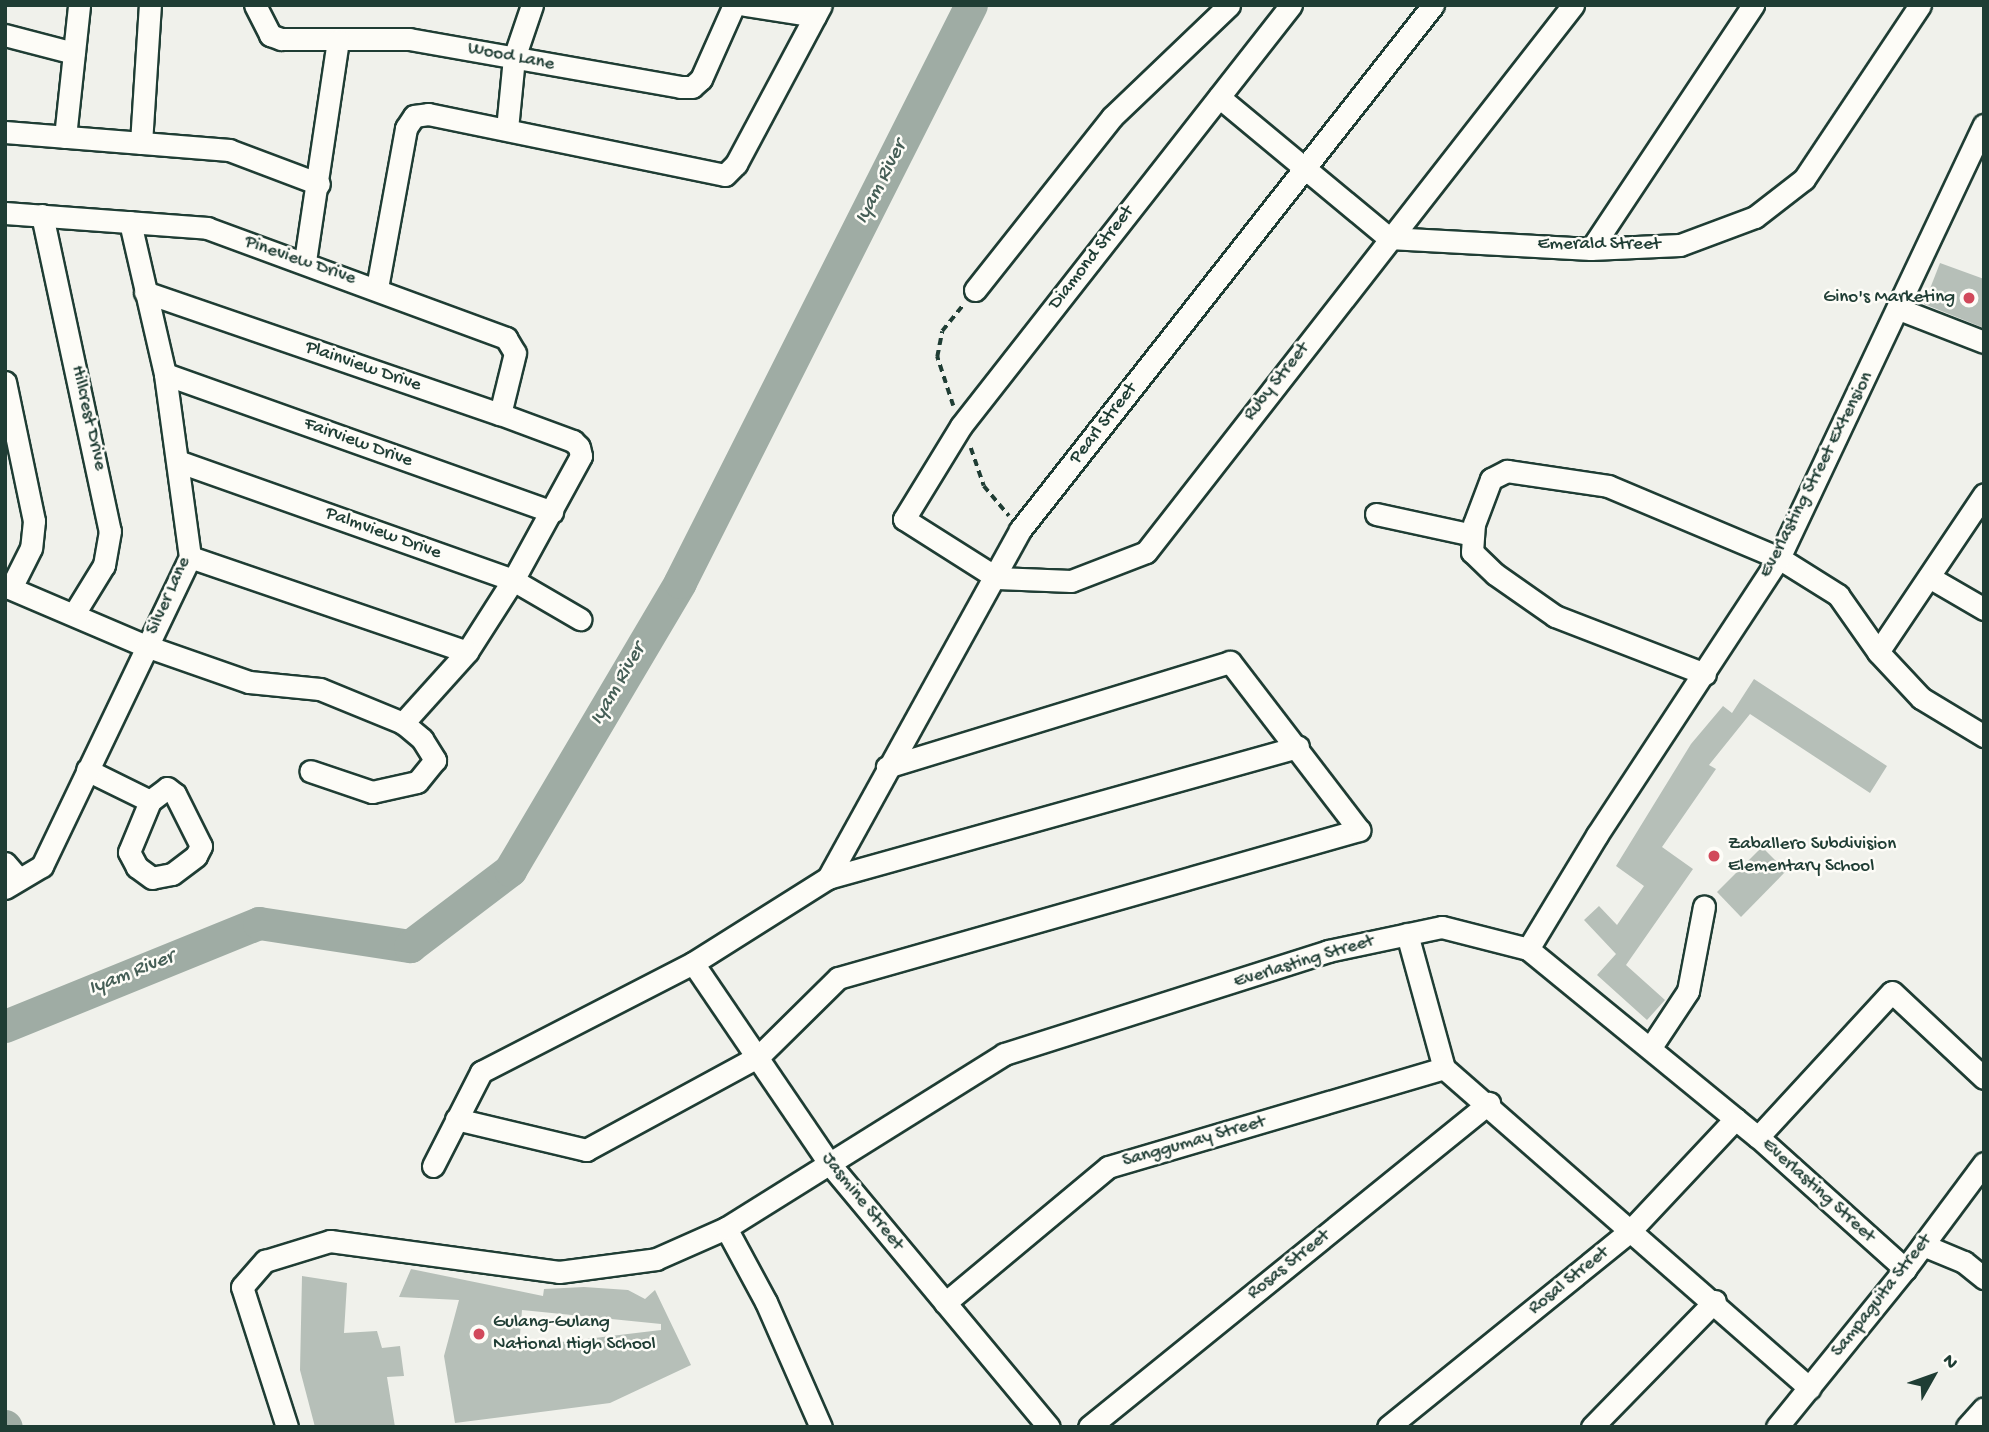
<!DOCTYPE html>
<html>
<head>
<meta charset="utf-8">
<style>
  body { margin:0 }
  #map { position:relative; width:1989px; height:1432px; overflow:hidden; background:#f0f1eb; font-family:"Gochi Hand",sans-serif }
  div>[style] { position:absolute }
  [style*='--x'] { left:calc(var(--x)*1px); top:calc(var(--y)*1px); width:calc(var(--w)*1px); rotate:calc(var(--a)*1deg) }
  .river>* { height:33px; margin:-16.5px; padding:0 16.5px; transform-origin:16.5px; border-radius:16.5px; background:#9faca4 }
  .building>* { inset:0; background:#b6bfb8 }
  .path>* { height:3.5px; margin-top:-1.75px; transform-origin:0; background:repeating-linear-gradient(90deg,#1f3d34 0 7px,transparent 0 12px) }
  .roads { filter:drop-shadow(2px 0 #1f3d34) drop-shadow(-2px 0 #1f3d34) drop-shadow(0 2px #1f3d34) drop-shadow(0 -2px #1f3d34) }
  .minor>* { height:21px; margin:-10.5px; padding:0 10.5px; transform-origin:10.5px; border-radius:10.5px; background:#fdfcf7 }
  .dots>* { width:19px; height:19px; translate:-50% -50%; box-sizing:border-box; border:4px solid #fdfcf7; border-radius:50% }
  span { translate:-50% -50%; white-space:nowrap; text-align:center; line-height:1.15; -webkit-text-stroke:5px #fdfcf7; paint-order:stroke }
  .street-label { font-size:19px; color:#1f3d34 }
  .poi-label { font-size:19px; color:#1f3d34 }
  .right { translate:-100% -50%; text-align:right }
  .left { translate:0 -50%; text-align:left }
  .water-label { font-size:21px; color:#455e56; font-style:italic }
  .frame { position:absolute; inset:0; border:7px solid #1f3d34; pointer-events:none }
  .north { position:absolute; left:1898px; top:1341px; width:70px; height:70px; -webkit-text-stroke:5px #fdfcf7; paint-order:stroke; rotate:50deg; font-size:19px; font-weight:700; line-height:28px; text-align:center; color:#1f3d34 }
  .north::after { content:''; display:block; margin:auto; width:24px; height:32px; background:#1f3d34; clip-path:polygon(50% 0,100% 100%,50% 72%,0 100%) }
</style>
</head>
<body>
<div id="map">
  <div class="river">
    <div style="--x:5;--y:1026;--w:274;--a:-22.1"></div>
    <div style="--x:259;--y:923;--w:153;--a:8.7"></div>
    <div style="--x:410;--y:946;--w:126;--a:-37.2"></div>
    <div style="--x:510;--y:870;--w:334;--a:-59.4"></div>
    <div style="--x:680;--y:582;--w:646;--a:-63.24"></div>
    <div style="--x:5;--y:1426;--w:1;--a:45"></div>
  </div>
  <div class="building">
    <div style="clip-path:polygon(1940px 263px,1984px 279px,1984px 328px,1924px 304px)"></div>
    <div style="clip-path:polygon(1754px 679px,1887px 766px,1870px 793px,1750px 714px,1709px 765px,1716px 769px,1662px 847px,1693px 869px,1626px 965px,1665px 1000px,1647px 1020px,1597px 975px,1616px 954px,1584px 920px,1599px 906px,1617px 925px,1644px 886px,1616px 866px,1691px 744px,1723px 706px,1732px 713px)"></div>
    <div style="clip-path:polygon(1762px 847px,1786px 871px,1741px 917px,1717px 892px)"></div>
    <div style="clip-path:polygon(evenodd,411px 1269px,543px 1296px,544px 1289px,584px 1287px,628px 1290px,645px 1299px,655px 1290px,691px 1365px,610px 1403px,455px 1423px,444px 1356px,459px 1300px,399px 1297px,411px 1269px,522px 1310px,661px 1324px,661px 1330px,519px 1347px,522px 1310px)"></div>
    <div style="clip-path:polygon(302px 1276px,347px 1283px,344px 1333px,377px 1331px,382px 1348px,400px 1346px,404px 1376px,387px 1377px,395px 1427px,315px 1427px,300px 1370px)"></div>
  </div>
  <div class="path">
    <div style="--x:953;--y:406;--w:52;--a:-108.1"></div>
    <div style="--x:937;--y:357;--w:26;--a:-79"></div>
    <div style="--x:942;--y:331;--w:33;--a:-51"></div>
    <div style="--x:971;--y:448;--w:40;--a:71.1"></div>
    <div style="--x:984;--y:486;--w:39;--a:50"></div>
  </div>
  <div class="roads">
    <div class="minor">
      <div style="--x:255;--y:5;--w:34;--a:63"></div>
      <div style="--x:270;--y:35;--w:12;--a:20"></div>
      <div style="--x:281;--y:39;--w:128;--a:0"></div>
      <div style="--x:409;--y:39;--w:275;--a:10"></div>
      <div style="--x:680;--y:87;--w:12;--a:0"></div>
      <div style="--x:692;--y:87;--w:12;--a:-42"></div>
      <div style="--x:701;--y:79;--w:81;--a:-66"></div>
      <div style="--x:745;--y:5;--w:71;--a:8.9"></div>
      <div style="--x:1291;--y:5;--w:535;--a:128.09"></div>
      <div style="--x:961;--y:426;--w:109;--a:121.5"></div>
      <div style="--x:904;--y:519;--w:110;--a:32.4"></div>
      <div style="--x:997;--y:578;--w:74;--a:2.3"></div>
      <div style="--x:1071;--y:581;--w:80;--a:-21.1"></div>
      <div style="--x:1146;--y:552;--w:694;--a:-52.02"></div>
      <div style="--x:5;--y:35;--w:71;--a:14.6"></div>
      <div style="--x:1219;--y:97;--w:221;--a:39.7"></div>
      <div style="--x:1389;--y:238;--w:202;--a:3.1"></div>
      <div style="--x:1591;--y:249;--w:89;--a:-2.6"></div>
      <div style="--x:1680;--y:245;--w:80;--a:-20.5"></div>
      <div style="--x:1755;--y:217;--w:62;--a:-37.8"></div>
      <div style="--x:1804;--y:179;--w:209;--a:-56.3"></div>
      <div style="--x:507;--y:129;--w:71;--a:-84.4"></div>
      <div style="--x:514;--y:58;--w:56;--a:-71.2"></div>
      <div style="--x:5;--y:132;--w:225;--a:4.6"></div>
      <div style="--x:229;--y:150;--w:96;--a:20.7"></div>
      <div style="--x:65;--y:137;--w:133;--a:-83.9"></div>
      <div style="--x:141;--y:143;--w:138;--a:-86.3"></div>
      <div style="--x:5;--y:213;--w:203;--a:4.2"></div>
      <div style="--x:207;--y:228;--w:319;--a:20.2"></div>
      <div style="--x:506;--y:338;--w:17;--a:59"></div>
      <div style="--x:515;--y:353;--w:63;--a:103.8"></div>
      <div style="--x:42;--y:215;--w:323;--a:77.9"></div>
      <div style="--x:110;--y:531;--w:35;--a:100"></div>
      <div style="--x:104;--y:565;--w:57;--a:121.5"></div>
      <div style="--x:1591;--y:249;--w:293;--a:-56.4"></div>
      <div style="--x:305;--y:261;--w:223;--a:-81.5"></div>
      <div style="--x:377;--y:288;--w:163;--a:-79.7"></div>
      <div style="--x:406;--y:128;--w:14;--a:-56"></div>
      <div style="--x:414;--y:116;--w:14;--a:-8"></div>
      <div style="--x:428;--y:114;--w:303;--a:11.6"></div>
      <div style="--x:725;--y:175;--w:16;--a:-45"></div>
      <div style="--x:736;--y:164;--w:180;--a:-61.9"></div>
      <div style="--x:975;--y:290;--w:221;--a:-51.6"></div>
      <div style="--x:1112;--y:117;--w:162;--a:-43.7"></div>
      <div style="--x:145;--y:292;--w:375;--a:19"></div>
      <div style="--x:500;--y:414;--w:78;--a:20.3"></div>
      <div style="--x:573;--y:441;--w:8;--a:45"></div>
      <div style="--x:579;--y:447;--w:9;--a:77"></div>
      <div style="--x:581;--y:456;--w:141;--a:118.7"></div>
      <div style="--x:513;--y:580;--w:85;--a:122.6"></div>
      <div style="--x:467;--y:652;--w:96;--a:132"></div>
      <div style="--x:1899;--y:309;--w:91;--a:21.2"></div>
      <div style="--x:165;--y:374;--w:411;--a:19.6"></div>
      <div style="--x:5;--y:382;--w:142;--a:78.2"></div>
      <div style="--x:34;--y:521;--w:27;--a:96"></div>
      <div style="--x:31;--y:548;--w:45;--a:116.6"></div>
      <div style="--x:180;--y:462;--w:353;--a:19.5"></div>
      <div style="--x:513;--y:580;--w:78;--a:30.2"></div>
      <div style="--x:1376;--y:514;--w:99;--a:12.2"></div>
      <div style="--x:190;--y:557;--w:293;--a:18.9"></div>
      <div style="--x:1929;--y:577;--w:64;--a:30.2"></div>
      <div style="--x:5;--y:586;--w:153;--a:23.1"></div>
      <div style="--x:146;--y:646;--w:109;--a:19.3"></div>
      <div style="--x:249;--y:682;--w:71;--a:5.6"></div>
      <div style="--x:320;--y:689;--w:90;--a:22.3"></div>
      <div style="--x:403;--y:723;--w:25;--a:40"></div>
      <div style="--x:422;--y:739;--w:25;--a:58"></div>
      <div style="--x:435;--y:760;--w:28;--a:129"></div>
      <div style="--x:417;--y:782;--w:46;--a:167.5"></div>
      <div style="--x:372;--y:792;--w:65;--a:-161.3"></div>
      <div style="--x:1878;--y:652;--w:190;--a:-56.1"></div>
      <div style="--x:1705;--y:674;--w:161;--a:-158.9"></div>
      <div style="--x:1555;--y:616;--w:73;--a:-145"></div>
      <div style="--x:1495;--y:574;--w:32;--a:-136"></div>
      <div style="--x:1472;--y:552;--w:28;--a:-86"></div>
      <div style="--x:1474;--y:524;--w:48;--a:-69.3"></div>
      <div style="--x:1491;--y:479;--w:18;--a:-27"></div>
      <div style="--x:1507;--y:471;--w:102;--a:8.4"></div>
      <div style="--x:1608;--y:486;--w:186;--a:22.8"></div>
      <div style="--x:1779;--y:558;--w:70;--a:32.1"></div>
      <div style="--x:1838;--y:595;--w:70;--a:54.9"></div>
      <div style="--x:1878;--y:652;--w:63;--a:46.9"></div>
      <div style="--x:1921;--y:698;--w:74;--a:31.1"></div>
      <div style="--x:87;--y:770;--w:70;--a:26.2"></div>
      <div style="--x:167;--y:788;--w:10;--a:37"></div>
      <div style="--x:175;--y:794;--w:58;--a:63.4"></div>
      <div style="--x:201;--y:846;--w:11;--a:117"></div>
      <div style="--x:196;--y:856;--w:30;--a:143"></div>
      <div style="--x:172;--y:874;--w:20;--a:169"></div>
      <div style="--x:152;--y:878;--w:19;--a:-144"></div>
      <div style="--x:137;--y:867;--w:17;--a:-118"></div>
      <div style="--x:129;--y:852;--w:55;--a:-67.6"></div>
      <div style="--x:150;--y:801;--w:21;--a:-37"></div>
      <div style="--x:5;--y:863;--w:21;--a:49"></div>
      <div style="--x:828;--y:878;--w:397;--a:-61.1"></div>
      <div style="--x:1020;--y:530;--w:668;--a:-51.81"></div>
      <div style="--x:5;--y:888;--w:43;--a:-30.7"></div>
      <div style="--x:42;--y:866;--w:343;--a:-64.4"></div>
      <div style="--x:190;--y:557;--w:185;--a:-97.8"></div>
      <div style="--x:165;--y:374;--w:156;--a:-103"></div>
      <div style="--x:1407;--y:934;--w:139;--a:74.6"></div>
      <div style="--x:1444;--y:1068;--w:486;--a:41.2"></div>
      <div style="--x:1528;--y:949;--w:133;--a:-58.8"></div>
      <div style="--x:1597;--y:835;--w:331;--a:-56.7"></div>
      <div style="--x:1779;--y:558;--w:479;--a:-64.7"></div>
      <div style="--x:693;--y:963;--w:240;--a:55.8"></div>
      <div style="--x:828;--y:1162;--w:345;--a:50.2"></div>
      <div style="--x:1651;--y:1047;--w:67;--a:-56.5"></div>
      <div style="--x:1688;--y:991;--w:86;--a:-79.3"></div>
      <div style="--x:456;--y:1119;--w:134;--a:13.4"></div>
      <div style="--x:586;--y:1150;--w:197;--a:-28.5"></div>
      <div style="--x:759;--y:1056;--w:111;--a:-44.6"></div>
      <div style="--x:838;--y:978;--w:542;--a:-15.86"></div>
      <div style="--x:1359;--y:830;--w:212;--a:-127.5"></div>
      <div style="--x:1230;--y:662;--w:359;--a:163"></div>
      <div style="--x:1758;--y:1137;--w:197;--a:-47.3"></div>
      <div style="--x:1892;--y:992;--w:126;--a:43.1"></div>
      <div style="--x:433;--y:1166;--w:106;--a:-62.9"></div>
      <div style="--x:481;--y:1072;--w:238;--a:-27.2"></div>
      <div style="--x:693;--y:963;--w:160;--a:-32.2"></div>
      <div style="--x:828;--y:878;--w:488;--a:-15.6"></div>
      <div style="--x:726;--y:1228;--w:84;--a:61.6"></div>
      <div style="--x:766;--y:1302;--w:137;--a:66.3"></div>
      <div style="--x:1923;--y:1245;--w:44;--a:22.5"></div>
      <div style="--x:1964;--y:1262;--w:26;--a:39"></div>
      <div style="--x:945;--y:1303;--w:212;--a:-39.8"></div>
      <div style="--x:1108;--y:1167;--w:350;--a:-16.4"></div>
      <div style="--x:287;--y:1427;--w:147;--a:-107.8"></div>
      <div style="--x:242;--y:1287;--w:35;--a:-49"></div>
      <div style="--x:265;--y:1261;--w:68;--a:-17.1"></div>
      <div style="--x:330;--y:1241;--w:231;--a:7.7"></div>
      <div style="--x:559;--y:1272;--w:98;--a:-7.6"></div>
      <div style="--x:656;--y:1259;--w:77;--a:-23.9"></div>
      <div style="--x:726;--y:1228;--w:328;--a:-32"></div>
      <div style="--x:1004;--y:1054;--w:340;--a:-17.6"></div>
      <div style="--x:1328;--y:951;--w:116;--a:-11.9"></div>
      <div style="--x:1442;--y:927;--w:89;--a:14.3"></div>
      <div style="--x:1528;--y:949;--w:297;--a:39.3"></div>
      <div style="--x:1758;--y:1137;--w:198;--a:41.9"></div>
      <div style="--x:1089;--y:1427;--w:515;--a:-39.01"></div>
      <div style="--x:1388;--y:1427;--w:311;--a:-39"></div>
      <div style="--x:1630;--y:1231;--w:154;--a:-46.8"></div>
      <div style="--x:1592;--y:1427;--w:176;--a:-45.7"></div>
      <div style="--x:1777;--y:1427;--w:203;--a:-51"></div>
      <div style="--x:1905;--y:1269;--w:132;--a:-53.3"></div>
      <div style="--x:1967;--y:1427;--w:25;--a:-48"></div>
    </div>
  </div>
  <div class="dots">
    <div style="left:1969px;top:298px;background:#d1495b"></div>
    <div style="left:1714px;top:856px;background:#d1495b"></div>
    <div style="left:479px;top:1334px;background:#d1495b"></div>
  </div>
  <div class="street-label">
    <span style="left:511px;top:57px;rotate:11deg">Wood Lane</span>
    <span style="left:1599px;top:245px">Emerald Street</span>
    <span style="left:1092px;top:258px;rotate:-52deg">Diamond Street</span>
    <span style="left:300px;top:261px;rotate:19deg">Pineview Drive</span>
    <span style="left:363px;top:367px;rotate:19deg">Plainview Drive</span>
    <span style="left:1277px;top:382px;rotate:-52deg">Ruby Street</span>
    <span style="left:88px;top:418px;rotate:77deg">Hillcrest Drive</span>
    <span style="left:1104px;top:424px;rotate:-52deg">Pearl Street</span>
    <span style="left:358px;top:443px;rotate:20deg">Fairview Drive</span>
    <span style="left:1817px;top:475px;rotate:-63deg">Everlasting Street Extension</span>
    <span style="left:383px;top:534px;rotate:20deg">Palmview Drive</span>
    <span style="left:169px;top:596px;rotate:-66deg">Silver Lane</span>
    <span style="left:1304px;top:962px;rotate:-17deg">Everlasting Street</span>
    <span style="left:1194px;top:1142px;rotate:-16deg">Sanggumay Street</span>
    <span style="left:1818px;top:1191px;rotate:42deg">Everlasting Street</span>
    <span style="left:862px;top:1202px;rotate:51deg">Jasmine Street</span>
    <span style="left:1289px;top:1265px;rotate:-39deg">Rosas Street</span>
    <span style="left:1569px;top:1281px;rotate:-39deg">Rosal Street</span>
    <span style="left:1882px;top:1296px;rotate:-52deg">Sampaguita Street</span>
  </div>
  <div class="poi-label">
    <span class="right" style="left:1955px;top:298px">Gino's Marketing</span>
    <span class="left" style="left:1728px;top:856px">Zaballero Subdivision<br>Elementary School</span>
    <span class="left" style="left:493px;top:1334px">Gulang-Gulang<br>National High School</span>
  </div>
  <div class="water-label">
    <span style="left:882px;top:183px;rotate:-63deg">Iyam River</span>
    <span style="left:619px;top:685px;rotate:-60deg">Iyam River</span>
    <span style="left:132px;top:974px;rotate:-22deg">Iyam River</span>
  </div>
  <div class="frame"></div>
  <div class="north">N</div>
</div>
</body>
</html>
